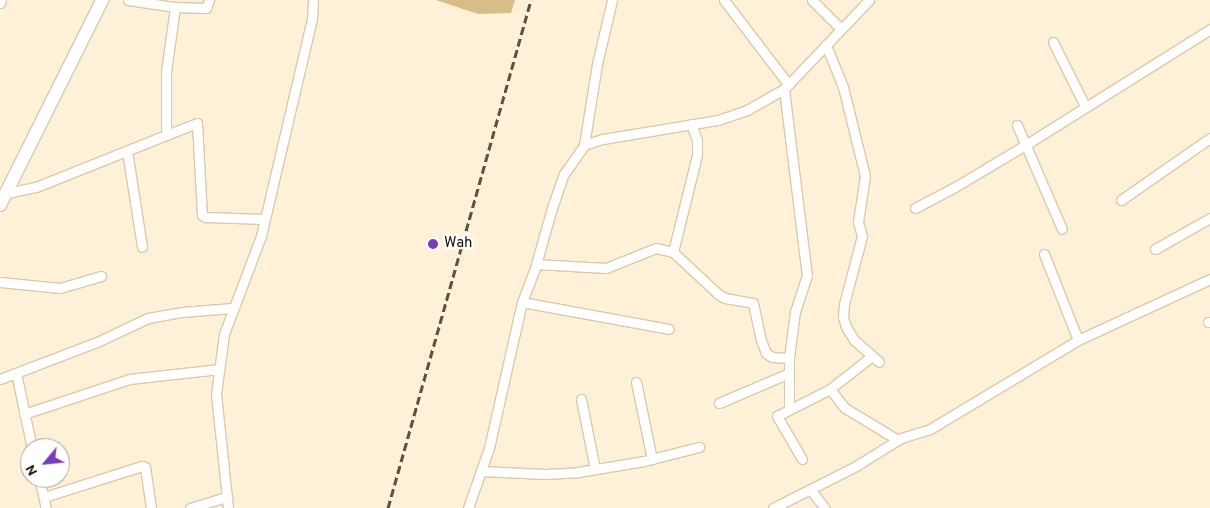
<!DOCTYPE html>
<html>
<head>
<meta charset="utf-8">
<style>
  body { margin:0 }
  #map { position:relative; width:1210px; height:508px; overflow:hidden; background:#fff1d8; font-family:Overpass,sans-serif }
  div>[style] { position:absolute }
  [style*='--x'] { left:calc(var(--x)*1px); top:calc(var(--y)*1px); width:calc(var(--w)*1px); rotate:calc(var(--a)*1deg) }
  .green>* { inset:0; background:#d9bd89 }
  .roads { filter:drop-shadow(1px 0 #dac9ab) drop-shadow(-1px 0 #dac9ab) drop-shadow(0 1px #dac9ab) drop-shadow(0 -1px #dac9ab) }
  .minor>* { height:9px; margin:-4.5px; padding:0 4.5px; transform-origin:4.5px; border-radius:4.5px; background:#fff }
  .secondary>* { height:12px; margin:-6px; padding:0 6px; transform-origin:6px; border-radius:6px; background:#fff }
  .rail>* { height:3px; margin-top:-1.5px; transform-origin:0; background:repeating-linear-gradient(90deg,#5c5345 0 8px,transparent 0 12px) }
  .dots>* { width:14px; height:14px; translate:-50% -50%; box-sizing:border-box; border:2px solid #fff; border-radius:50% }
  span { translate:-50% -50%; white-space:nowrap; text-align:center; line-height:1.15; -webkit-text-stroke:4.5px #fff; paint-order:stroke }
  .poi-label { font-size:15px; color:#140e05 }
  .left { translate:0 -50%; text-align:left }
  .north { position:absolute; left:20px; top:438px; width:50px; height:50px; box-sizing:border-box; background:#fff; border:1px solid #a19f9b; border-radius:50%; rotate:242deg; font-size:14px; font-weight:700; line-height:20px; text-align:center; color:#140e05 }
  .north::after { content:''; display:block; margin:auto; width:18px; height:22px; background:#7a3cb2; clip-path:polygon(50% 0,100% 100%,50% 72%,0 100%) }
</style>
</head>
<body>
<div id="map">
  <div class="green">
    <div style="clip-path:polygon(436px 0,515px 0,511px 13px,478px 14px)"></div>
  </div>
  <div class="roads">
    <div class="minor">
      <div style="--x:128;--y:0;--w:48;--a:8.5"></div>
      <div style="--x:175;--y:7;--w:31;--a:2"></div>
      <div style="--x:206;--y:8;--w:9;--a:-69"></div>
      <div style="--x:724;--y:0;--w:106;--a:52.7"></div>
      <div style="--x:812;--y:0;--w:41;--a:45"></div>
      <div style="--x:0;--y:3;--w:3;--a:-72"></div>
      <div style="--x:175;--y:7;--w:66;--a:97.9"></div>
      <div style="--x:166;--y:72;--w:63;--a:90"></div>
      <div style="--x:166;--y:135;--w:33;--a:-21"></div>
      <div style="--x:197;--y:123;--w:92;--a:86.9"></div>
      <div style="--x:202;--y:215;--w:4;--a:34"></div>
      <div style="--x:205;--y:217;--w:60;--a:1.9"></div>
      <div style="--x:1053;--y:42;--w:72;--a:63.4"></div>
      <div style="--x:826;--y:45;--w:45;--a:68"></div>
      <div style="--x:843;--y:87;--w:92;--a:76.1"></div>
      <div style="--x:865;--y:176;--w:47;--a:98.7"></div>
      <div style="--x:858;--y:222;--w:15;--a:74"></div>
      <div style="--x:862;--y:236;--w:70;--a:104.8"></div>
      <div style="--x:844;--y:304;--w:13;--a:94"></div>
      <div style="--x:843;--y:317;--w:10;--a:73"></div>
      <div style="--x:846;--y:327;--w:15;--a:58"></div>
      <div style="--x:854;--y:340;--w:33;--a:41"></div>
      <div style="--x:784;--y:89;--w:187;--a:83"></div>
      <div style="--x:807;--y:275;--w:38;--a:108"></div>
      <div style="--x:795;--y:311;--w:47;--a:97.3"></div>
      <div style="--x:789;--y:358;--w:51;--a:90"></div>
      <div style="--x:1017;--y:125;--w:113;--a:66.6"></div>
      <div style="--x:584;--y:145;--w:82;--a:-80.9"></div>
      <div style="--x:597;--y:64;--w:66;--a:-76.8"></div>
      <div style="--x:127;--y:151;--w:97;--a:81.1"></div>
      <div style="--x:7;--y:193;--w:30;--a:-12"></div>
      <div style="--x:36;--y:187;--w:140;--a:-21.8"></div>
      <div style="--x:1121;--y:200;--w:108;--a:-34.9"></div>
      <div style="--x:915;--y:208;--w:45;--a:-27.7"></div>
      <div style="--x:955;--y:187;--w:84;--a:-30.8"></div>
      <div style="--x:1027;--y:144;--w:216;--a:-32.1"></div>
      <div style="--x:1155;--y:249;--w:63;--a:-29.4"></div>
      <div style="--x:673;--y:252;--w:100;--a:-76.1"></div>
      <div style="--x:697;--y:155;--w:15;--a:-90"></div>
      <div style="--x:697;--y:140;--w:17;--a:-111"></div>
      <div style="--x:1044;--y:254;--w:92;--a:68.4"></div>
      <div style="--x:536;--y:264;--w:70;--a:3.3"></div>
      <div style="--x:606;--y:268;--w:54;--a:-21.8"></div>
      <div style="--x:656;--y:248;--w:17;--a:13"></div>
      <div style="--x:673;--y:252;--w:62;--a:43"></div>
      <div style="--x:718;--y:294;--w:8;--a:30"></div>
      <div style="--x:725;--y:298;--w:28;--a:10"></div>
      <div style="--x:753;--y:303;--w:38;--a:78"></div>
      <div style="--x:761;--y:340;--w:14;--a:69"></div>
      <div style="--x:766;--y:353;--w:7;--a:34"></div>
      <div style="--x:772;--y:357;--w:17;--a:3"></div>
      <div style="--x:0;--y:282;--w:60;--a:5.7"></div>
      <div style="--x:60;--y:288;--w:43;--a:-16.3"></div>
      <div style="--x:522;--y:302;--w:149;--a:10.4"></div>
      <div style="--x:1208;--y:322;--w:2;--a:0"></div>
      <div style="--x:16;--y:373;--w:77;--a:78"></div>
      <div style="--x:0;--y:379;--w:104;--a:-20.9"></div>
      <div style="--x:97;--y:342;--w:56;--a:-25.2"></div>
      <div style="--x:148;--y:318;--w:35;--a:-10"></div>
      <div style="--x:182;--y:312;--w:50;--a:-4.6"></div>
      <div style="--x:636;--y:382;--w:79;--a:78.3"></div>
      <div style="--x:830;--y:389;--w:24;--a:52"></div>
      <div style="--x:845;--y:408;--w:62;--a:31.1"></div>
      <div style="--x:581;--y:399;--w:71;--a:78.7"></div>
      <div style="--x:719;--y:403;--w:76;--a:-23.2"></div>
      <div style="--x:24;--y:414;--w:111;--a:-18.4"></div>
      <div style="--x:129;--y:379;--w:91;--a:-6.3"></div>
      <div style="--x:802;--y:459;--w:50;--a:-120.2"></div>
      <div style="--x:777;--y:416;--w:59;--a:-27"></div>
      <div style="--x:830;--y:389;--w:53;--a:-38.2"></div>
      <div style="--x:481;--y:471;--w:64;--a:2.7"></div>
      <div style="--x:545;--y:474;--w:33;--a:-3"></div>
      <div style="--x:578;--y:472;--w:67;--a:-9.5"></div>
      <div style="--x:644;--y:461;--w:57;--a:-14.3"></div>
      <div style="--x:39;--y:478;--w:31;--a:77"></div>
      <div style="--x:810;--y:489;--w:24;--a:52"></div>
      <div style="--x:44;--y:497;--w:103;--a:-17.6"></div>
      <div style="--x:142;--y:466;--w:3;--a:18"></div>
      <div style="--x:145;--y:467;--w:41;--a:81.7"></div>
      <div style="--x:190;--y:508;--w:39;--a:-17"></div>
      <div style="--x:228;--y:508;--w:115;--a:-96"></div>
      <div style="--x:216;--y:394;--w:61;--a:-82.4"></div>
      <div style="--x:224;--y:334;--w:105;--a:-69.3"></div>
      <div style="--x:261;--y:236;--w:223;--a:-76.8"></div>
      <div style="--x:312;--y:19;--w:19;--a:-87"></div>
      <div style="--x:468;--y:508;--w:64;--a:-70.7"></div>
      <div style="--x:489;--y:448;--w:150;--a:-77.3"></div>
      <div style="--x:522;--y:302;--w:36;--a:-69"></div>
      <div style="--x:535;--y:268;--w:62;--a:-74.2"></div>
      <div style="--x:552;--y:208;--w:36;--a:-71"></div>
      <div style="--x:564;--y:174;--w:35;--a:-55"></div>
      <div style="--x:584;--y:145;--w:20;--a:-18"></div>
      <div style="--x:603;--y:139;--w:117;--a:-9.4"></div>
      <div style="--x:718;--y:120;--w:31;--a:-19"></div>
      <div style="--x:747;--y:110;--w:43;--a:-29.6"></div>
      <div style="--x:784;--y:89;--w:123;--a:-46.3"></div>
      <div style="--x:773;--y:508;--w:93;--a:-26.8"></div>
      <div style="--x:856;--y:466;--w:53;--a:-31.9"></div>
      <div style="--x:901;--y:438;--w:30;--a:-17"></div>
      <div style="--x:930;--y:429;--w:173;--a:-31"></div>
      <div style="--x:1078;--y:340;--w:145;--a:-24.8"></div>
    </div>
    <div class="secondary">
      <div style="--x:0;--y:205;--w:229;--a:-63.5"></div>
    </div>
  </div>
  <div class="rail">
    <div style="--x:388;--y:508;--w:528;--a:-74.28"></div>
  </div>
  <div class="dots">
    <div style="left:433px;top:244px;background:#7a3cb2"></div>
  </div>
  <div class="poi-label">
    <span class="left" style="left:444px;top:244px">Wah</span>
  </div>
  <div class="north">N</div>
</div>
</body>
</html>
